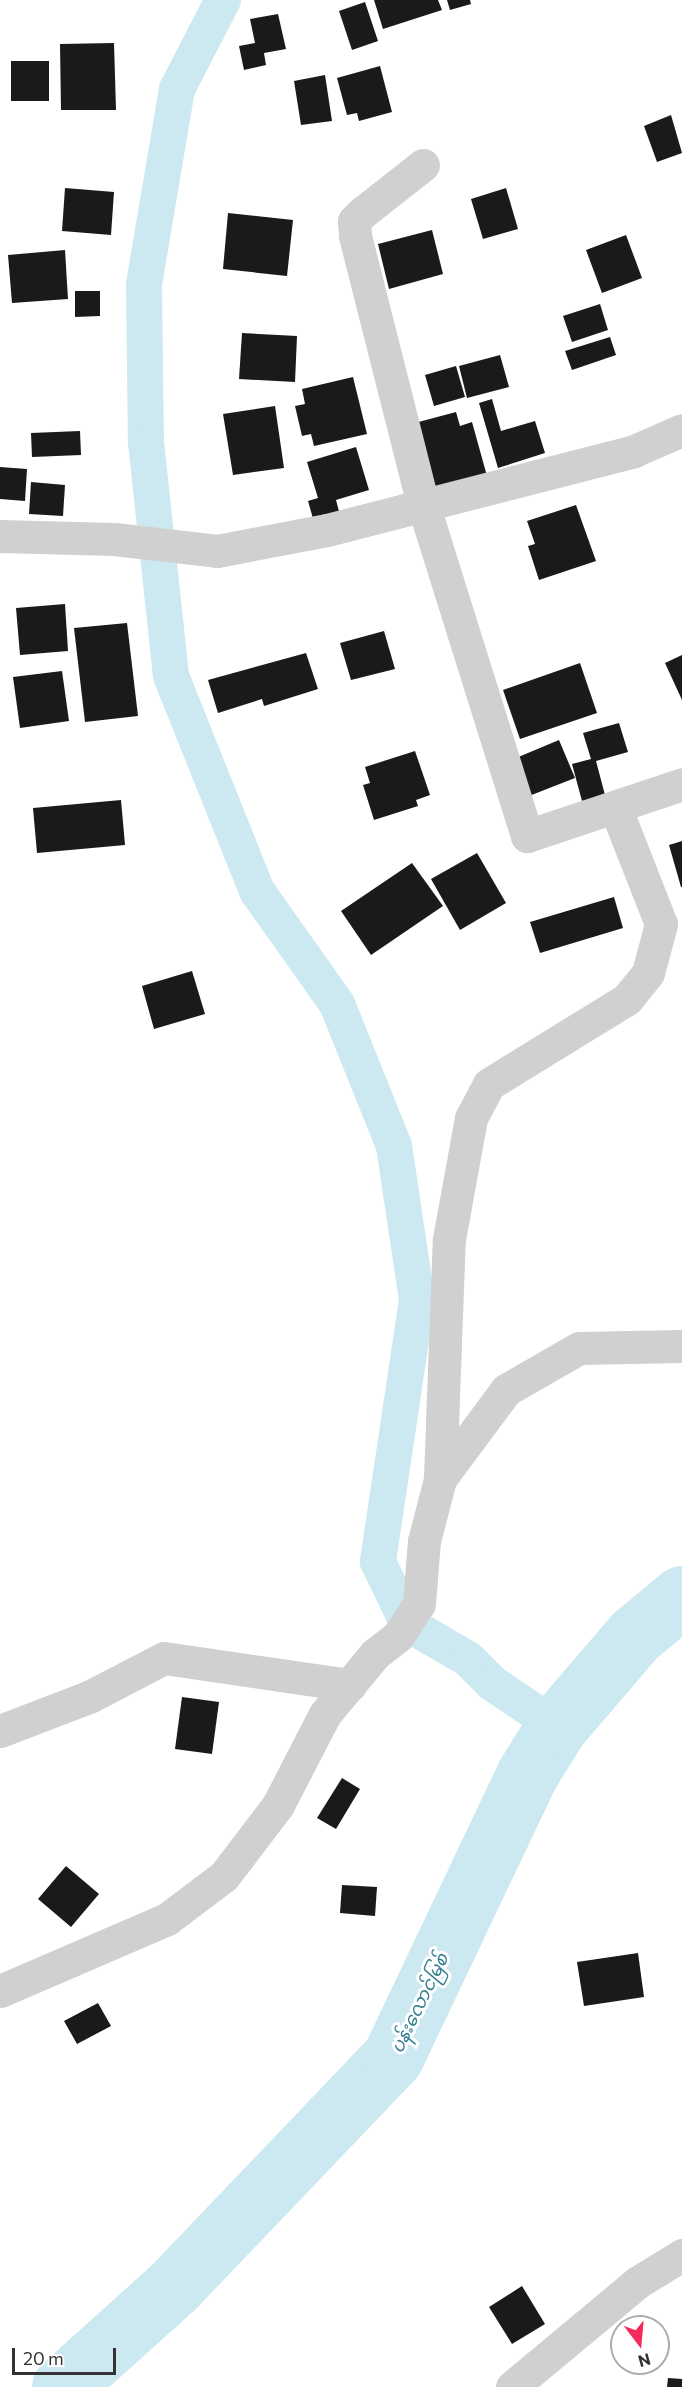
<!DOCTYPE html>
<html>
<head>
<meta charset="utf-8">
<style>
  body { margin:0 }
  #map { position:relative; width:682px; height:2387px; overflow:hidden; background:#fff; font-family:Commissioner,"Noto Sans Myanmar",sans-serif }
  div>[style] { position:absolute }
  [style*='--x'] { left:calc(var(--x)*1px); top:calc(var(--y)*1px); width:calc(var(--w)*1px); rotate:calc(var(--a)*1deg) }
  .canal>* { height:36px; margin:-18px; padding:0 18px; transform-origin:18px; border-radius:18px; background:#cce9f1 }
  .river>* { height:62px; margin:-31px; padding:0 31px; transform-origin:31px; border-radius:31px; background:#cce9f1 }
  .building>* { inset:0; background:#1a1a1a }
  .minor>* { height:33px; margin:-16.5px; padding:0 16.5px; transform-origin:16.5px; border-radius:16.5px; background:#d0d0d0 }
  span { translate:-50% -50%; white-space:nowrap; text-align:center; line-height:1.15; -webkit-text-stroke:6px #fff; paint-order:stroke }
  .water-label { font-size:18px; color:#337d90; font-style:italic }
  .north { position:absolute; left:610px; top:2315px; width:60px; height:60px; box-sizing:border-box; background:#fff; border:2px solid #adadad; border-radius:50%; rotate:164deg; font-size:16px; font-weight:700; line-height:24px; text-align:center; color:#333 }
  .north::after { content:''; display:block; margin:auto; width:21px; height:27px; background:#f52a5d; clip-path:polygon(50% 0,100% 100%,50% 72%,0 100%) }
  .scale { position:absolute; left:12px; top:2348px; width:104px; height:27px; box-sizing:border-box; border:3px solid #333; border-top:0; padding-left:8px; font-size:18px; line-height:21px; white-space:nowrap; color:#333; -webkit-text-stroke:4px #fff; paint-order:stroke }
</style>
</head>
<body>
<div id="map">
  <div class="canal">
    <div style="--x:223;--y:0;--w:100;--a:117.3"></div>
    <div style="--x:177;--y:89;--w:198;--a:99.6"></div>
    <div style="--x:144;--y:284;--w:158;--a:89.3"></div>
    <div style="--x:146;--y:442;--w:235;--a:83.9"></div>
    <div style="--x:171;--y:676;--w:232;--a:68.2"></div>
    <div style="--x:257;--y:891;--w:138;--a:54.7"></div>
    <div style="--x:337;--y:1004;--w:153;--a:68.1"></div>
    <div style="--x:394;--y:1146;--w:156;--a:81.5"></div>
    <div style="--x:417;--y:1300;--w:265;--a:98.5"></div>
    <div style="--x:378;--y:1562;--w:69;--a:64.2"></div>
    <div style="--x:408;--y:1624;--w:69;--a:30.3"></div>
    <div style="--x:468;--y:1659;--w:34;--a:45"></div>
    <div style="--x:492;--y:1683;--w:78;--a:34.1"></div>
  </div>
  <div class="river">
    <div style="--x:63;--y:2387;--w:151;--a:-42"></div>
    <div style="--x:175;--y:2286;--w:315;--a:-46.3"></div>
    <div style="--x:393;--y:2058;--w:314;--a:-64.6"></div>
    <div style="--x:528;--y:1774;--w:55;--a:-58.3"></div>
    <div style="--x:557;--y:1727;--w:120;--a:-49.4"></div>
    <div style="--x:635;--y:1636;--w:61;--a:-39.7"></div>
  </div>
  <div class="building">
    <div style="clip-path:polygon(374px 0,438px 0,442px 10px,383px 29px)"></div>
    <div style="clip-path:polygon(447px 0,470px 0,471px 4px,450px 10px)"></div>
    <div style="clip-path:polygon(365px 2px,378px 41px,352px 50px,339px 11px)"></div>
    <div style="clip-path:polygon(278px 14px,286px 49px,264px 53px,266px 65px,244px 70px,239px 46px,255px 43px,250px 19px)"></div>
    <div style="clip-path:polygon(114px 43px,116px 110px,61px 110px,60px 44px)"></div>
    <div style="clip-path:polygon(11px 61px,49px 61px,49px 101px,11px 101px)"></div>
    <div style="clip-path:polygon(380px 66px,392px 112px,359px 121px,357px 113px,347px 115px,337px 78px)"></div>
    <div style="clip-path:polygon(325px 75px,332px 121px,301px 125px,294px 81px)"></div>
    <div style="clip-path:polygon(671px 115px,682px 153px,657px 162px,644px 126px)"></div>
    <div style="clip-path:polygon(65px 188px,114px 192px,111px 235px,62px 231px)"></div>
    <div style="clip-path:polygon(506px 188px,518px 229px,483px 239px,471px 199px)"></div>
    <div style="clip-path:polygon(228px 213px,293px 220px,287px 276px,223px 269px)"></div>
    <div style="clip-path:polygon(432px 230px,443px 274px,389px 289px,378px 244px)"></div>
    <div style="clip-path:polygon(626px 235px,642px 278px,602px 293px,586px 250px)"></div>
    <div style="clip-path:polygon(65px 250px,68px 299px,12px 303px,8px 255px)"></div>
    <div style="clip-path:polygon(75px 291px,100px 291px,100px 316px,75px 317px)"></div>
    <div style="clip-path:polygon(600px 304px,608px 330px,572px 342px,563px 316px)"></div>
    <div style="clip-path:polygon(242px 333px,297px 336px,295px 382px,239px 379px)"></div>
    <div style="clip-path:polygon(610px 337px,616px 355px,572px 370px,565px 351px)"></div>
    <div style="clip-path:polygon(500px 355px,509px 387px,467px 398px,459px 366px)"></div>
    <div style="clip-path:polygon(456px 366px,465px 397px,434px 406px,425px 375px)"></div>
    <div style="clip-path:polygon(353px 377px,367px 434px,314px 446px,311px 434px,302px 436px,295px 406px,305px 404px,302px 389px)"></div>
    <div style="clip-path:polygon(492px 399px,501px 431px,535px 421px,545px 453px,498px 468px,479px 403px)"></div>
    <div style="clip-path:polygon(275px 406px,284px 468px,233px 475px,223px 414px)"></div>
    <div style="clip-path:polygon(456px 412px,460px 426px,472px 422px,487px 476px,430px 492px,411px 424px)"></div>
    <div style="clip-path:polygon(80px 431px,81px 455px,32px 457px,31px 433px)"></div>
    <div style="clip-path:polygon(356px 447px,369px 490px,336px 500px,340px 515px,314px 522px,308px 501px,318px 498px,307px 462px)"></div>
    <div style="clip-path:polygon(0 467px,27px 469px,25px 501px,0 499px)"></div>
    <div style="clip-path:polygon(31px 482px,65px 485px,63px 516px,29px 514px)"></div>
    <div style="clip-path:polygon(576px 505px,596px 561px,539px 580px,528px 546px,535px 544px,527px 521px)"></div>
    <div style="clip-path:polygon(65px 604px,68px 651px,20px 655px,16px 608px)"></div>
    <div style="clip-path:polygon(127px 623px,138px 716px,85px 722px,74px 628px)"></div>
    <div style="clip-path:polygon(384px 631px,395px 669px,351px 680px,340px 643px)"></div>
    <div style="clip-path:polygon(306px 653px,318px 689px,264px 706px,262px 699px,218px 713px,208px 680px)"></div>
    <div style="clip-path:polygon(682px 655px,682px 700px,665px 663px)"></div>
    <div style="clip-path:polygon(580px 663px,597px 713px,520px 739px,503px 690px)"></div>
    <div style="clip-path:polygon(62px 671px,69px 721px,20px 728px,13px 677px)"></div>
    <div style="clip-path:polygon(619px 723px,628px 752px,596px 761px,605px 795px,582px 801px,572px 764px,591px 759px,583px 733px)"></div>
    <div style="clip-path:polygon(559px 740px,575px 778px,529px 796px,516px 758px)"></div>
    <div style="clip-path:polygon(415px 751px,430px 795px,416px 800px,418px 806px,374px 820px,363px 785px,370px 783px,365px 767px)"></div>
    <div style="clip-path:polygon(121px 800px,125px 845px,37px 853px,33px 808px)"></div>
    <div style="clip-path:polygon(682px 841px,682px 887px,681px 887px,669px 845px)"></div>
    <div style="clip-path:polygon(477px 853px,506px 903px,460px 930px,431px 879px)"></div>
    <div style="clip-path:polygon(412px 863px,443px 906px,371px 955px,341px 911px)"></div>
    <div style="clip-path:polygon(614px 897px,623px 928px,540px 953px,530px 922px)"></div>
    <div style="clip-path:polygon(192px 971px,205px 1014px,154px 1029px,142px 986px)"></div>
    <div style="clip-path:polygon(182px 1697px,219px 1702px,212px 1754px,175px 1749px)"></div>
    <div style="clip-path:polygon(342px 1778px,360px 1789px,336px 1829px,317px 1818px)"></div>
    <div style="clip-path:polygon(66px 1866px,99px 1894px,71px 1927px,38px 1899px)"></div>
    <div style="clip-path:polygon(342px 1885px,377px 1887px,375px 1916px,340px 1913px)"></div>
    <div style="clip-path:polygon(638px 1953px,644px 1997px,584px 2006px,577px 1962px)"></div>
    <div style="clip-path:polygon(98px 2003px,111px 2026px,77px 2044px,64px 2021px)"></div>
    <div style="clip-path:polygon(522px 2286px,545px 2324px,512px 2344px,489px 2307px)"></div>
    <div style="clip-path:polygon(668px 2378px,682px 2379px,682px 2387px,667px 2387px)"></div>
  </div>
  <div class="minor">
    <div style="--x:423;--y:165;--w:76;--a:141.9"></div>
    <div style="--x:363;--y:212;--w:13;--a:135"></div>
    <div style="--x:354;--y:221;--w:15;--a:86"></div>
    <div style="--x:355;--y:236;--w:276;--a:75.8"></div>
    <div style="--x:423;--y:504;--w:348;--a:72.6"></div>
    <div style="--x:527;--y:836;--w:163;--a:-18.5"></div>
    <div style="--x:0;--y:536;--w:114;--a:1.5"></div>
    <div style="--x:114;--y:539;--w:104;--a:6.6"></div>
    <div style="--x:217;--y:551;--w:112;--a:-10.8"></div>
    <div style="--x:327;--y:530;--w:317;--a:-14.4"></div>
    <div style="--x:634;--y:451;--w:52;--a:-23.6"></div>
    <div style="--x:440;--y:1479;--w:111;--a:-53.4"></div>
    <div style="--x:506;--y:1390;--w:84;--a:-29.9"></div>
    <div style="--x:579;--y:1348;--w:103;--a:-1.1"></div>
    <div style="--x:0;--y:1731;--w:97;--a:-21"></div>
    <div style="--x:91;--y:1696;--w:82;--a:-27.5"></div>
    <div style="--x:164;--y:1658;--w:188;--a:8.3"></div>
    <div style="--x:0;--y:1991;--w:182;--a:-23.3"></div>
    <div style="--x:167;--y:1919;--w:71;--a:-37"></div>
    <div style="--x:224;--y:1876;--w:89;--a:-52.7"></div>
    <div style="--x:278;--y:1805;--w:102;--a:-62.7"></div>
    <div style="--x:325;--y:1714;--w:78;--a:-50.2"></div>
    <div style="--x:375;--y:1654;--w:29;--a:-38"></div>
    <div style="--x:398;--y:1636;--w:38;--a:-57"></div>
    <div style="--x:419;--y:1604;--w:63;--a:-85.5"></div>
    <div style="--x:424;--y:1541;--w:64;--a:-75.5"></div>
    <div style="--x:440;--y:1479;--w:240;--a:-87.9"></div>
    <div style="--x:449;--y:1239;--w:123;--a:-79.7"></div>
    <div style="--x:471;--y:1118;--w:38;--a:-62"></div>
    <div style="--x:489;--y:1084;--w:162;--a:-31.6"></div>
    <div style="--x:627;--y:999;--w:33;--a:-51"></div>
    <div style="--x:648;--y:973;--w:51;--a:-75.1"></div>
    <div style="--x:661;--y:924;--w:123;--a:-111.4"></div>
    <div style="--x:512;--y:2387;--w:164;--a:-39.8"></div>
    <div style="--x:638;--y:2282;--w:52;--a:-31.5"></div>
  </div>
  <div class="water-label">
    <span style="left:419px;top:2003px;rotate:-64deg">ပန်းလောင်မြစ်</span>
  </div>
  <div class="north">N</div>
  <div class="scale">20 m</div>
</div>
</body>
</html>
